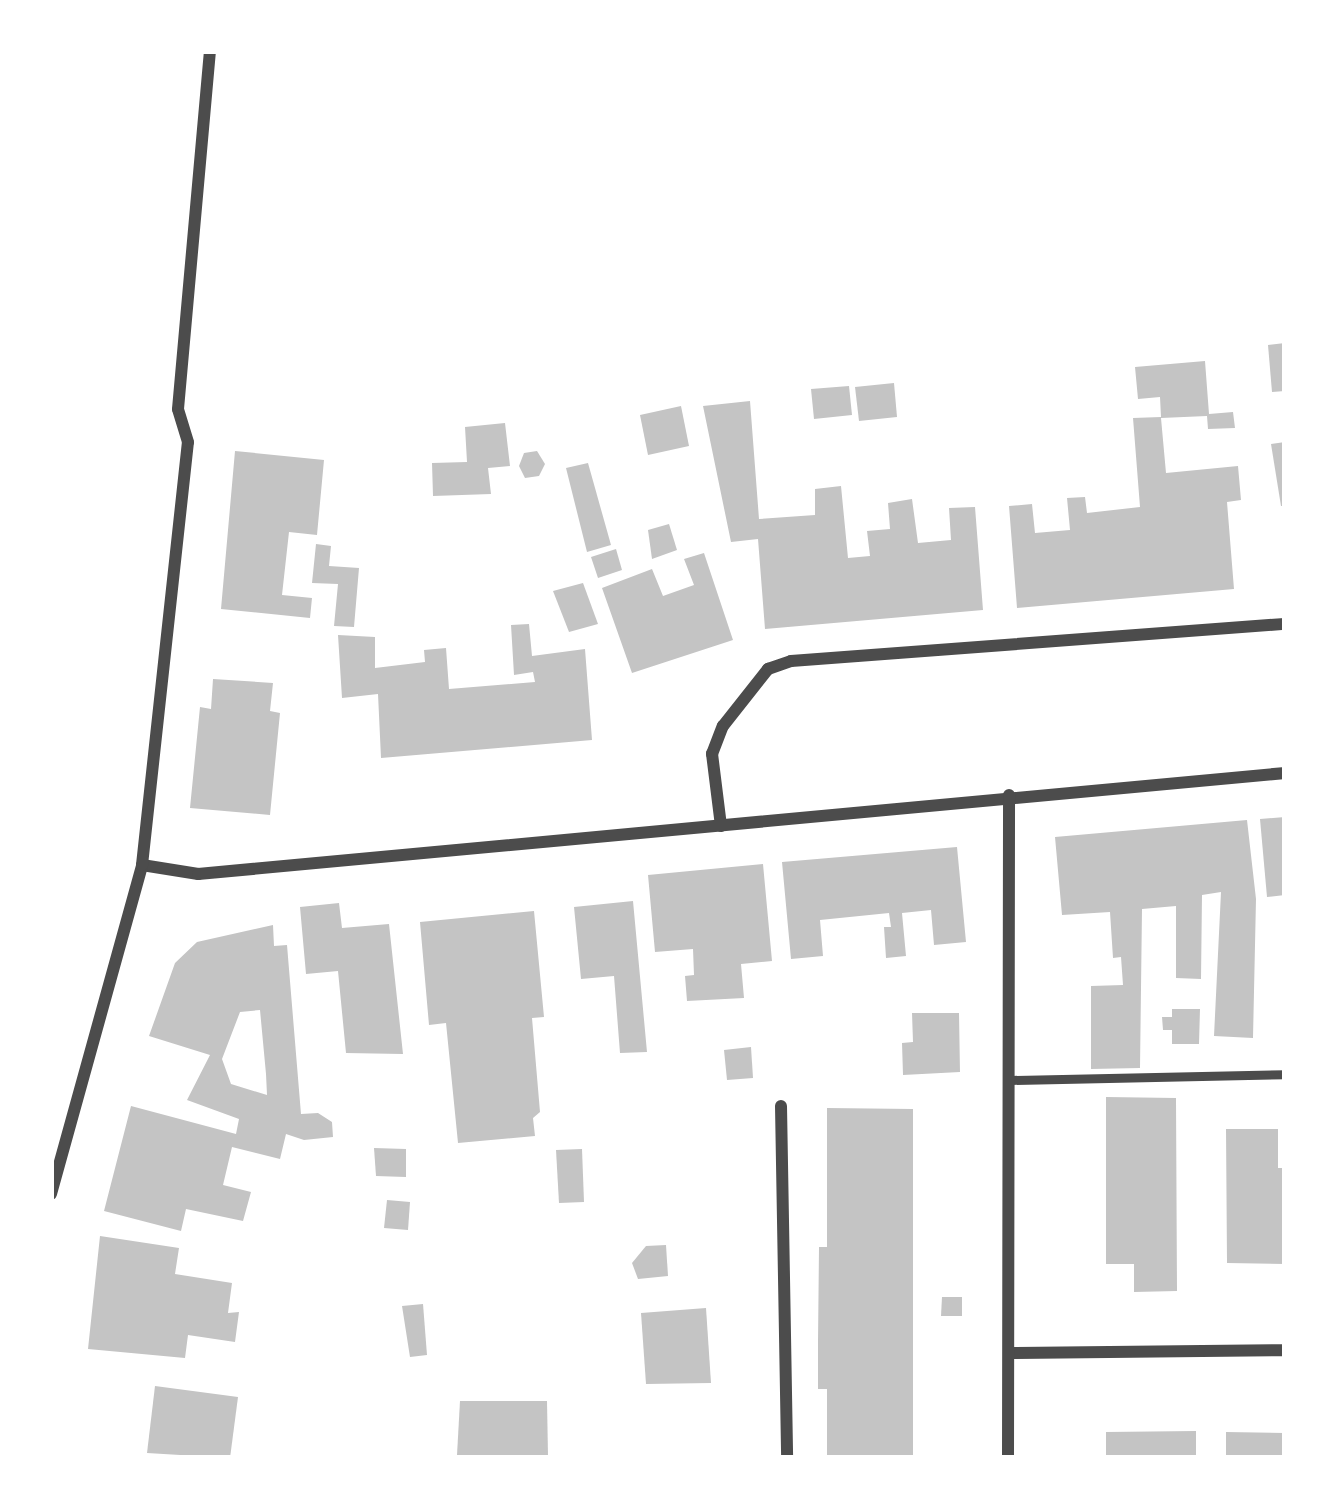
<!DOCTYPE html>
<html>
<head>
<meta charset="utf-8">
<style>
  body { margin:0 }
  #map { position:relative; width:1336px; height:1509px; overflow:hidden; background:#fff; font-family:"Roboto Serif",serif }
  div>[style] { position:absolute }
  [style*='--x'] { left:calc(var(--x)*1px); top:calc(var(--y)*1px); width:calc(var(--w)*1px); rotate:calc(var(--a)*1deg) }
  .building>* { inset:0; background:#c4c4c4 }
  .service>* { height:9px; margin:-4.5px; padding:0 4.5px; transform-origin:4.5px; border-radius:4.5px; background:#4c4c4c }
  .minor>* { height:12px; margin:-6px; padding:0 6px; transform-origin:6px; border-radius:6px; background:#4c4c4c }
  span { translate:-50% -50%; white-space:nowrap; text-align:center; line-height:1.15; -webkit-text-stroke:9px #fff; paint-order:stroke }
  .frame { position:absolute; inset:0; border:54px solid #fff; pointer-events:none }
</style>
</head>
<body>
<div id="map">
  <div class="building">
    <div style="clip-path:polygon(1285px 343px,1285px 391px,1272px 392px,1268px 345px)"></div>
    <div style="clip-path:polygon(1205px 361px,1209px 414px,1233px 412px,1235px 428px,1208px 429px,1207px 416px,1161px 418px,1166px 473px,1238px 466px,1241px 500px,1227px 502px,1234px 589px,1017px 608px,1009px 506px,1032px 504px,1035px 533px,1070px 530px,1067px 498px,1085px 497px,1087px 513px,1140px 507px,1133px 418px,1161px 417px,1160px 397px,1138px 399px,1135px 367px)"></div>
    <div style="clip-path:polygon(894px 383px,897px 417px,859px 421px,855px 387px)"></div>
    <div style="clip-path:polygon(849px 386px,852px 415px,814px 419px,811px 389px)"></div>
    <div style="clip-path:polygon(750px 401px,759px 519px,815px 515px,815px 489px,841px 486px,848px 558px,870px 556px,867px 531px,890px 529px,888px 503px,912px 499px,918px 543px,951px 540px,949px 508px,975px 507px,983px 610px,765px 629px,758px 539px,731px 542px,703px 406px)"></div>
    <div style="clip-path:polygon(681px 406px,689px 446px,648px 455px,640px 415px)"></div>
    <div style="clip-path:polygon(505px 423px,510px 466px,488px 468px,491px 494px,433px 496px,432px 463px,467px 462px,465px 427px)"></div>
    <div style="clip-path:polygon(1285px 442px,1285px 506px,1281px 506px,1271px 444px)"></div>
    <div style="clip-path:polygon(235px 451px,324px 460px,317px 535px,289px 532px,282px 595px,312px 598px,310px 618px,221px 609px)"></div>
    <div style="clip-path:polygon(537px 451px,545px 464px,539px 476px,525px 478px,519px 466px,524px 453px)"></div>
    <div style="clip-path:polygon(588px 463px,611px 545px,587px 552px,566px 468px)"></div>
    <div style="clip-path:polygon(669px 524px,677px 550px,652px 559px,648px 530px)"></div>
    <div style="clip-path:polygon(316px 544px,331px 546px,329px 566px,359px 568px,354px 627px,334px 626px,338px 584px,312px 583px)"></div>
    <div style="clip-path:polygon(616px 549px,622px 570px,598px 578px,591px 557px)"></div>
    <div style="clip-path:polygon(704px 553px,733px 640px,632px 673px,602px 588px,652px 569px,663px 596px,694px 585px,684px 559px)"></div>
    <div style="clip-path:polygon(583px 583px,598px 624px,569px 632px,553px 591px)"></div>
    <div style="clip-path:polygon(529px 624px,532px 656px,585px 649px,592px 740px,381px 758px,378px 694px,342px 698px,338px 635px,375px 637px,375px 668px,425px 662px,424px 650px,446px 648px,449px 689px,535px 682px,533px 672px,514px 675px,511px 625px)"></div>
    <div style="clip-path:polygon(213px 679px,273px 683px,270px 711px,280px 713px,270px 815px,190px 808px,200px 707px,211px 709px)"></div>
    <div style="clip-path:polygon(1285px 817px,1285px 895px,1267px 897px,1260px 819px)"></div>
    <div style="clip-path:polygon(1247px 820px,1256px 899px,1253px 1038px,1214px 1036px,1221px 892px,1202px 895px,1201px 979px,1176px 978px,1176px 906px,1142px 909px,1140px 1068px,1091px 1069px,1091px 986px,1123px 985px,1121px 957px,1113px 958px,1110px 912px,1062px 915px,1055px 837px)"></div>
    <div style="clip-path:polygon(957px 847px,966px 942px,934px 945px,931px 910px,902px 913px,906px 956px,886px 958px,884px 927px,891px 927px,889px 913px,820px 920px,823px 956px,791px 959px,782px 862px)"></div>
    <div style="clip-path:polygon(763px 864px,772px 961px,741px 964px,744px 998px,687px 1001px,685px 976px,694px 975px,693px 949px,655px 952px,648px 875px)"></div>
    <div style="clip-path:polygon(633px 901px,647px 1052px,620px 1053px,614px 976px,581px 979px,574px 907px)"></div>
    <div style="clip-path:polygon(339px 903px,342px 928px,389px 924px,403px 1054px,346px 1053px,338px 971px,306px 974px,300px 907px)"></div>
    <div style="clip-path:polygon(534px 911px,544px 1017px,532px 1018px,540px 1112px,533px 1118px,535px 1136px,458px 1143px,446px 1023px,429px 1025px,420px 922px)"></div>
    <div style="clip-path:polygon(evenodd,273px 925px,274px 946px,287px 945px,301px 1114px,318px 1113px,332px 1122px,333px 1137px,304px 1140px,286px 1134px,280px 1159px,232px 1147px,223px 1185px,251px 1192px,243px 1221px,186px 1209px,181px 1231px,104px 1211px,131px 1106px,236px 1134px,239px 1119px,187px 1100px,210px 1055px,149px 1036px,175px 963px,197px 942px,273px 925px,260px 1010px,266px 1074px,267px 1095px,231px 1084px,222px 1059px,240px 1012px,260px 1010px)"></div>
    <div style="clip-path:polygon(1172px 1009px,1200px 1009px,1199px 1044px,1172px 1044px,1172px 1030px,1163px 1030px,1162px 1017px,1172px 1017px)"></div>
    <div style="clip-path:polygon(912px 1013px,959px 1013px,960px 1072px,903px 1075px,902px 1043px,913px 1042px)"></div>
    <div style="clip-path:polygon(751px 1047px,753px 1078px,727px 1080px,724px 1050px)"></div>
    <div style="clip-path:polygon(1106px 1097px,1176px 1098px,1177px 1291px,1134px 1292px,1134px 1264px,1106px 1264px)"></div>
    <div style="clip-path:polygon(827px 1108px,913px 1109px,913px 1458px,827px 1458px,827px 1389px,818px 1389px,818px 1342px,819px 1247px,827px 1247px)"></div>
    <div style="clip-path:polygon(1226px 1129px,1278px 1129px,1278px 1168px,1285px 1168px,1285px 1264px,1227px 1263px)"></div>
    <div style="clip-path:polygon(374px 1148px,406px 1149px,406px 1177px,376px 1176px)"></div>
    <div style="clip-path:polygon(582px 1149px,584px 1202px,559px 1203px,556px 1150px)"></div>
    <div style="clip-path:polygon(387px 1200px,410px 1202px,408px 1230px,384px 1228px)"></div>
    <div style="clip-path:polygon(100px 1236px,179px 1248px,175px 1274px,232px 1283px,228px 1313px,239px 1312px,235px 1342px,188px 1335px,185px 1358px,88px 1349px)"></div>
    <div style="clip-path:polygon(666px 1245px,668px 1276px,638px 1279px,632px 1263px,646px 1246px)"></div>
    <div style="clip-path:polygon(942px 1297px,962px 1297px,962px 1316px,941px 1316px)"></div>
    <div style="clip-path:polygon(423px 1304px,427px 1355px,410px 1357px,402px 1306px)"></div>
    <div style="clip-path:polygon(706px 1308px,711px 1383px,646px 1384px,641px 1313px)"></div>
    <div style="clip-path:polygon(155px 1386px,238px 1397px,230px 1458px,147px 1453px)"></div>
    <div style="clip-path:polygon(460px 1401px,547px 1401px,548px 1456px,457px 1455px)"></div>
    <div style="clip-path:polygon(1196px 1431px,1196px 1458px,1106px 1458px,1106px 1432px)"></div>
    <div style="clip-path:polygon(1226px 1432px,1285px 1433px,1285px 1458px,1226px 1458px)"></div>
  </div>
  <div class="service">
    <div style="--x:1010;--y:1080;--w:275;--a:-1.2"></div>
  </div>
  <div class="minor">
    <div style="--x:721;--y:826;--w:73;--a:-97.1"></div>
    <div style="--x:712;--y:754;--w:30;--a:-69"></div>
    <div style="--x:723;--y:726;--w:73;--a:-51.7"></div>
    <div style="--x:768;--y:669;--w:24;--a:-19"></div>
    <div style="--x:791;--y:661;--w:495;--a:-4.3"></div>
    <div style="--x:142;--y:865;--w:57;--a:9.1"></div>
    <div style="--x:198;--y:874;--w:1092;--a:-5.31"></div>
    <div style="--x:781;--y:1106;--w:352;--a:89"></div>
    <div style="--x:51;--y:1194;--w:341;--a:-74.5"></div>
    <div style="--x:142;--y:865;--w:425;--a:-83.8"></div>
    <div style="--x:188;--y:442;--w:34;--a:-107"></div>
    <div style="--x:178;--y:409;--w:359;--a:-84.9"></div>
    <div style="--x:1011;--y:1353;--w:274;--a:-0.6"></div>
    <div style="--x:1008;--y:1458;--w:663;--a:-89.91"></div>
  </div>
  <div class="frame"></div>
</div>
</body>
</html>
